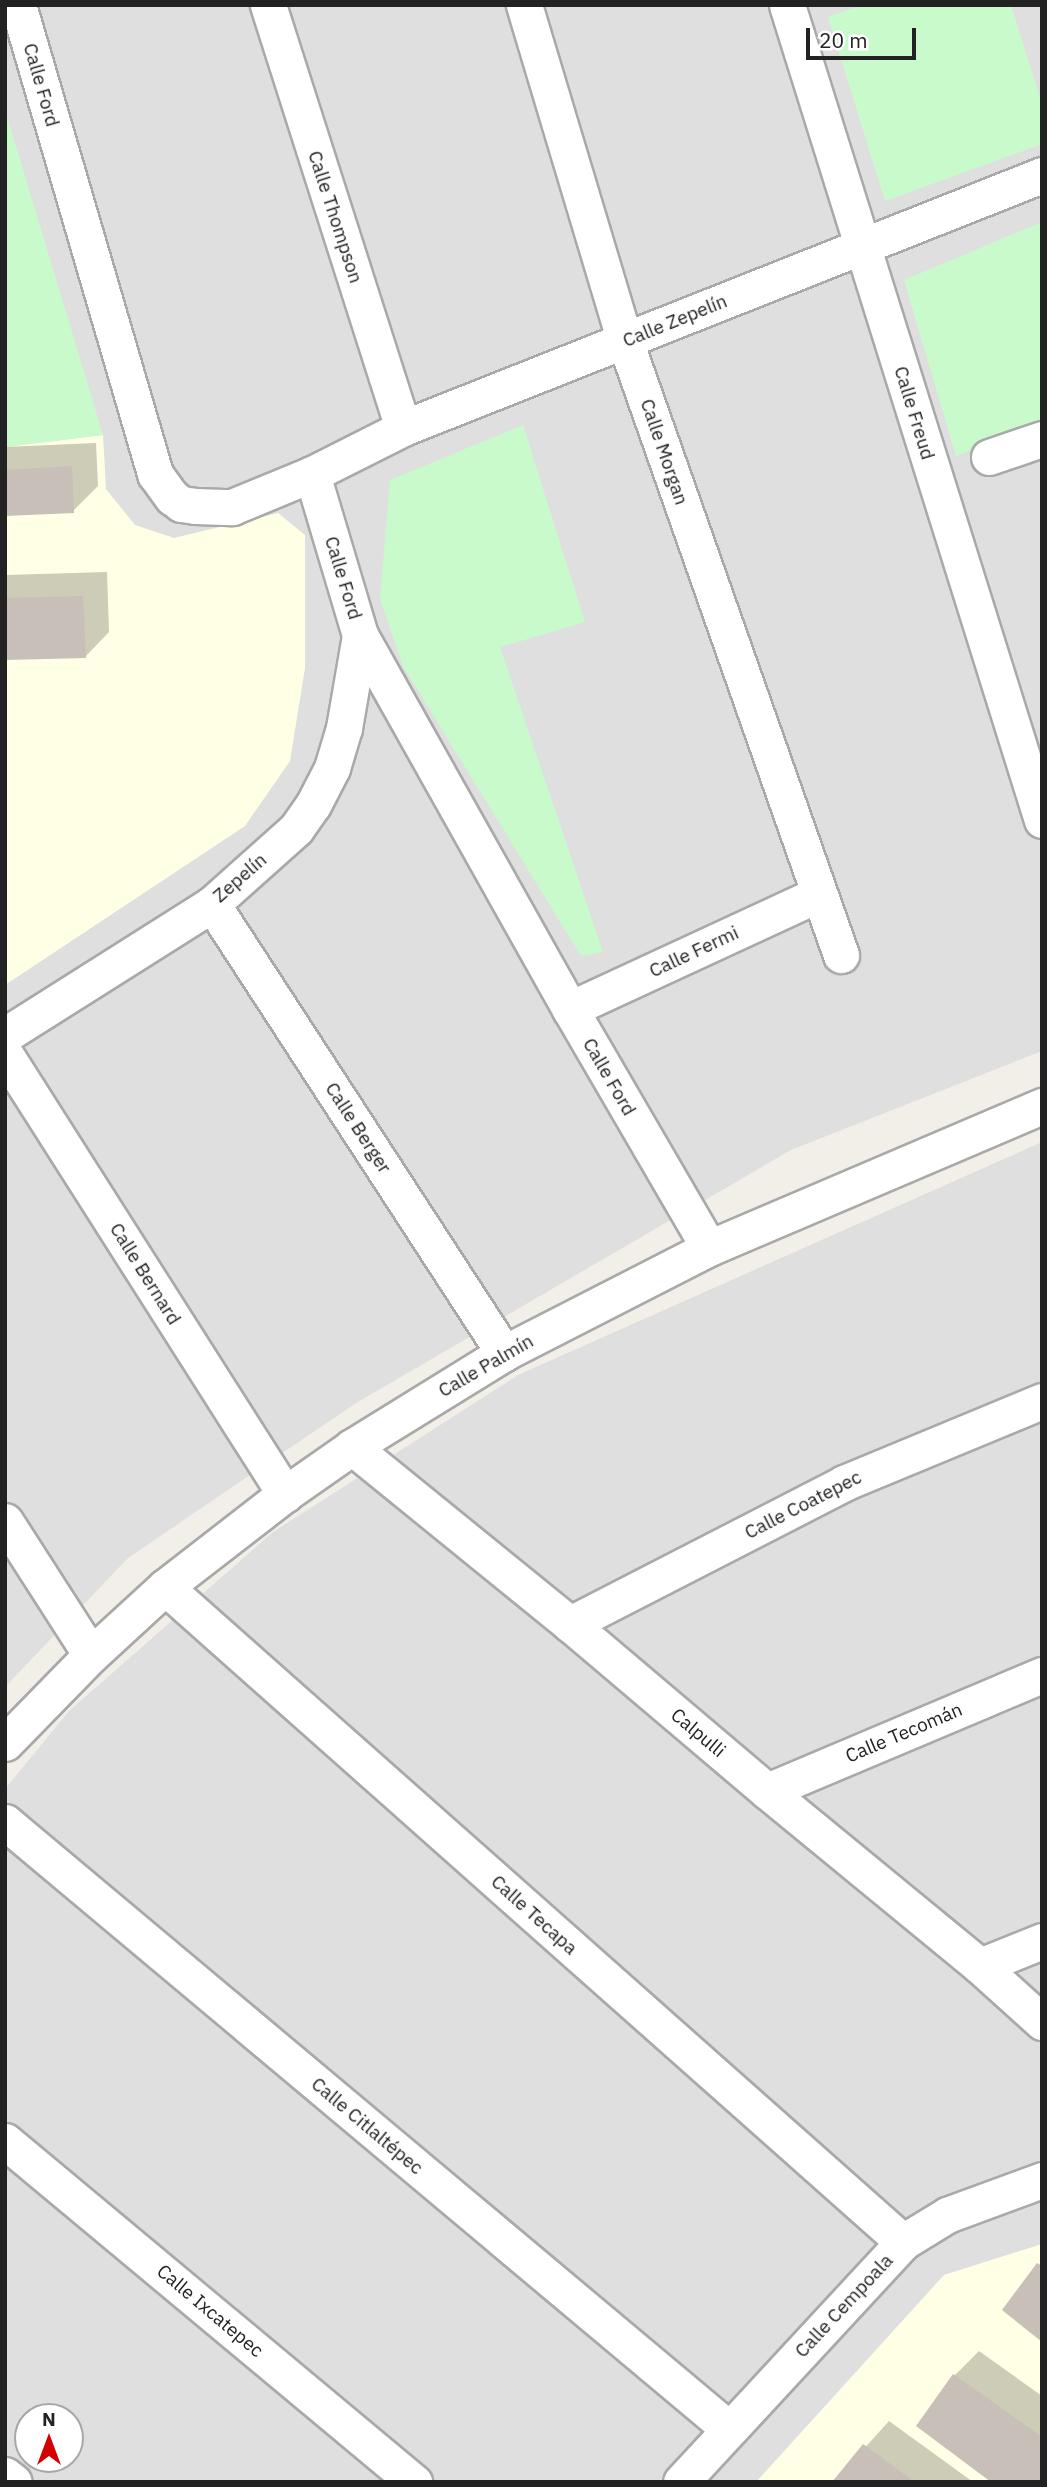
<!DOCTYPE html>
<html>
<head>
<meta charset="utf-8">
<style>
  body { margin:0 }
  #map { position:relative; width:1047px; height:2487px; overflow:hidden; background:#f2efe9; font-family:"IBM Plex Sans",sans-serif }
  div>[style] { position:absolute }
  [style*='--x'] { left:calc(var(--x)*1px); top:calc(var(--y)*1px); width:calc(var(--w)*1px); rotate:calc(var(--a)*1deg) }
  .residential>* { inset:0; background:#e0dfdf }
  .education>* { inset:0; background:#ffffe5 }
  .park>* { inset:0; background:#c8facc }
  .shadow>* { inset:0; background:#0003 }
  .building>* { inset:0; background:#c7bfb8 }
  .roads { filter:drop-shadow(2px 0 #a9a9a9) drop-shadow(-2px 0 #a9a9a9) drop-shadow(0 2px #a9a9a9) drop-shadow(0 -2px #a9a9a9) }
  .minor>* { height:35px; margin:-17.5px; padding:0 17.5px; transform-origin:17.5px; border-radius:17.5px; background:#fff }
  span { translate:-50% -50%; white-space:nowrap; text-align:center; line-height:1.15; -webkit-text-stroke:5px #fff; paint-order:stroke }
  .street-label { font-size:19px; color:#222 }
  .frame { position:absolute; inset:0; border:7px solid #222; pointer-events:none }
  .north { position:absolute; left:14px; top:2403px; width:70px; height:70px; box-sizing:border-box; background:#fff; border:2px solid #a7a7a7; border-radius:50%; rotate:0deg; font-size:19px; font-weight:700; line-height:28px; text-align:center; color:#222 }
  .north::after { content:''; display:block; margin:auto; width:24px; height:32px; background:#d40000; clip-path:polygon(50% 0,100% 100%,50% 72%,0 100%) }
  .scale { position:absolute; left:806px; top:28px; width:110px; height:32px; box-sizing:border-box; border:4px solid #222; border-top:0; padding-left:9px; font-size:21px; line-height:24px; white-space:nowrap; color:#222; -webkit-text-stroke:5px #fff; paint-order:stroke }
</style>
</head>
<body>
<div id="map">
  <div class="residential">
    <div style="clip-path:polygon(5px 5px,1042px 5px,1042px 1051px,791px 1150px,356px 1403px,128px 1558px,5px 1687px)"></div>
    <div style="clip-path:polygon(evenodd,1042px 1142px,1042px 2482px,5px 2482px,5px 1789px,69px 1711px,273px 1532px,518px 1375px,1042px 1142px,28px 2417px,70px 2417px,70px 2459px,28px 2459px,28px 2417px)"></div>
  </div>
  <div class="education">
    <div style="clip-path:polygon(103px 435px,106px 489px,135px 525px,174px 538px,278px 513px,305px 535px,305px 668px,290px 761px,245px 826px,5px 985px,5px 447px)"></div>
    <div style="clip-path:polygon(1042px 2244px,1042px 2482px,756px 2482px,944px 2275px)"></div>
  </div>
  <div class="park">
    <div style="clip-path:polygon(861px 5px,1011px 5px,1042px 104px,1042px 144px,885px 201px,828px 17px)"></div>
    <div style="clip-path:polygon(5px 110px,103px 435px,5px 447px)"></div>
    <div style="clip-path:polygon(1042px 222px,1042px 425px,956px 456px,904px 280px)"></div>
    <div style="clip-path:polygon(523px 425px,585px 622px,500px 647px,603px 952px,581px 956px,403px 666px,380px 599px,390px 480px)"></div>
  </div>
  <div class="shadow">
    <div style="clip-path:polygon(96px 443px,98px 486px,73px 511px,5px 514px,5px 447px)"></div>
    <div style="clip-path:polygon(107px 572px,109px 632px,85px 657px,5px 659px,5px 575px)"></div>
    <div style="clip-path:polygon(979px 2351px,1042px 2396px,1042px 2482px,918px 2426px,955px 2375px)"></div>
    <div style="clip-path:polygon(889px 2421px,973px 2482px,834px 2482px)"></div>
  </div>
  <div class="building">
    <div style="clip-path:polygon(72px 466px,74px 513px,5px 516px,5px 470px)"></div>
    <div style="clip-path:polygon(83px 596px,86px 658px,5px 660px,5px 598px)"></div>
    <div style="clip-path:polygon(1037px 2263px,1042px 2266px,1042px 2342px,1002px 2310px)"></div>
    <div style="clip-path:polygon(953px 2374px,1042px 2437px,1042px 2482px,991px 2482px,916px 2426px)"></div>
    <div style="clip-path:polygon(863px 2444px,915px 2482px,832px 2482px)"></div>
  </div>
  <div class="roads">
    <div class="minor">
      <div style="--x:18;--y:5;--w:489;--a:73.7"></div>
      <div style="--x:155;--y:474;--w:29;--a:54"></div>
      <div style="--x:172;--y:497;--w:11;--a:38"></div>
      <div style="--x:181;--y:504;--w:14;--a:8"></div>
      <div style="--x:195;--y:506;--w:37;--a:2"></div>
      <div style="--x:232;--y:507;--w:87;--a:-22.4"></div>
      <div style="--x:312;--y:474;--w:102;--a:-26.8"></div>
      <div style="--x:403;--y:428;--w:687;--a:-21.6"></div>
      <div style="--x:268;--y:5;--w:444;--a:72.3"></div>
      <div style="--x:524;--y:5;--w:351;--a:73.3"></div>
      <div style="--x:625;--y:341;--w:651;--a:70.62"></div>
      <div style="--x:787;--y:5;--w:854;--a:72.63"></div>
      <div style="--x:989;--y:457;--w:56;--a:-18.8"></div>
      <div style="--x:312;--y:474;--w:168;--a:73.4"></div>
      <div style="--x:360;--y:635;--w:429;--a:60.7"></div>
      <div style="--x:570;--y:1009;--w:276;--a:59.8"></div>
      <div style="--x:212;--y:904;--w:536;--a:56.96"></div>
      <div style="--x:570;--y:1009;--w:274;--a:-24.8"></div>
      <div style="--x:5;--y:1035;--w:245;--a:-32.3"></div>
      <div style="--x:212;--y:904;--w:113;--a:-41.8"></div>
      <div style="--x:296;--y:829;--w:29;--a:-55"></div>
      <div style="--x:313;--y:805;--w:42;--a:-62.8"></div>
      <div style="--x:332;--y:768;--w:42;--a:-73.3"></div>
      <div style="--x:344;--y:728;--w:94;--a:-80.2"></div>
      <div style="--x:5;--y:1054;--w:522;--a:57.53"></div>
      <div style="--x:352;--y:1447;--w:281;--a:39.1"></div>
      <div style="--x:570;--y:1624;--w:258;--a:40.3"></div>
      <div style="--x:767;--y:1791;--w:276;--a:39.4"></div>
      <div style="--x:980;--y:1966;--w:84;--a:42.1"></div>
      <div style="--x:5;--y:1521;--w:159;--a:57.3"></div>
      <div style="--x:165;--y:1587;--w:987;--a:41.59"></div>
      <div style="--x:570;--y:1624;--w:308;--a:-27.2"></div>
      <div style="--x:844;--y:1483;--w:214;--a:-22.5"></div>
      <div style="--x:5;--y:1743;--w:123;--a:-45.7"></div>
      <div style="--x:91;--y:1655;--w:100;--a:-42.6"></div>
      <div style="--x:165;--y:1587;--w:152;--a:-37.8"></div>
      <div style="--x:285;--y:1494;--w:82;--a:-35"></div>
      <div style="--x:352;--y:1447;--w:179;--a:-31.7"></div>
      <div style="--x:504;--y:1353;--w:230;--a:-27.1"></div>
      <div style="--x:709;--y:1248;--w:362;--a:-23.1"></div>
      <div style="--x:767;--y:1791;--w:298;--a:-22.9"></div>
      <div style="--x:5;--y:1822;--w:945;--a:39.98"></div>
      <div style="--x:980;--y:1966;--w:67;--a:-22"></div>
      <div style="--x:5;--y:2141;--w:533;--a:39.82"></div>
      <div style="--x:5;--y:2475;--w:11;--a:38"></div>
      <div style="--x:681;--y:2482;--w:327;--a:-47.2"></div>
      <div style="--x:903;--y:2242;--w:52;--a:-31.5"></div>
      <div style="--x:947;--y:2215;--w:101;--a:-20.2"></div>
    </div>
  </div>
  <div class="street-label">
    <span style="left:41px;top:85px;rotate:74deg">Calle Ford</span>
    <span style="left:335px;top:217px;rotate:72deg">Calle Thompson</span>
    <span style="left:675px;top:321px;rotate:-22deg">Calle Zepelín</span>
    <span style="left:914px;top:413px;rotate:73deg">Calle Freud</span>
    <span style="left:664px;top:452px;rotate:71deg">Calle Morgan</span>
    <span style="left:343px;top:578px;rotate:73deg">Calle Ford</span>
    <span style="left:240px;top:878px;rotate:-41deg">Zepelín</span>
    <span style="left:694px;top:952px;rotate:-25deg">Calle Fermi</span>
    <span style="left:609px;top:1077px;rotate:60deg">Calle Ford</span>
    <span style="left:358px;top:1128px;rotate:57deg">Calle Berger</span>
    <span style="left:145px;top:1274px;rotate:58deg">Calle Bernard</span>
    <span style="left:486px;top:1366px;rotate:-30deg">Calle Palmín</span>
    <span style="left:803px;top:1505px;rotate:-27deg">Calle Coatepec</span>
    <span style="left:698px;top:1733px;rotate:40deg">Calpulli</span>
    <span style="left:904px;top:1733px;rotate:-23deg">Calle Tecomán</span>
    <span style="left:534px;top:1915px;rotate:42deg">Calle Tecapa</span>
    <span style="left:367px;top:2126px;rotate:40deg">Calle Citlaltépec</span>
    <span style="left:844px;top:2306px;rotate:-47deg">Calle Cempoala</span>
    <span style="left:210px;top:2311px;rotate:40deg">Calle Ixcatepec</span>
  </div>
  <div class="frame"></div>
  <div class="north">N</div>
  <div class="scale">20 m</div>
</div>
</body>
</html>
